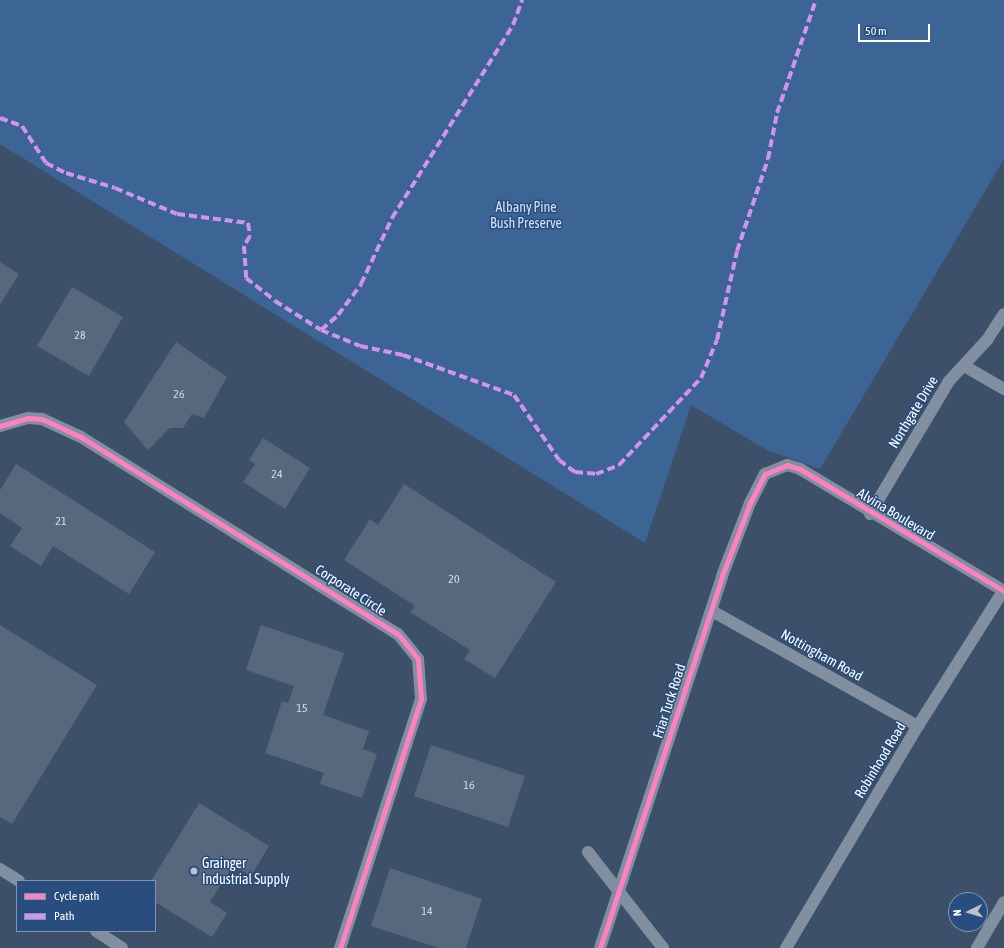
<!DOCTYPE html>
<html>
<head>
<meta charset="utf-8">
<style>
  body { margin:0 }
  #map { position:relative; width:1004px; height:948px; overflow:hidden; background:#3c506a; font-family:"Asap Condensed",sans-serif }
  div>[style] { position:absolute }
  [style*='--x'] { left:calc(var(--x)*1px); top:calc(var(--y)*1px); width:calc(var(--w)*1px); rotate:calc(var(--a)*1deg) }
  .green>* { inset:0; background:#3c6494 }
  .building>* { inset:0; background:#57677c }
  .street>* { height:12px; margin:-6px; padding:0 6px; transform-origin:6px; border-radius:6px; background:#818fa0 }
  .quiet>* { height:4px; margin-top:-2px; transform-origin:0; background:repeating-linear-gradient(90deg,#d193ec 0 8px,transparent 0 12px) }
  .cycleway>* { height:5px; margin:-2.5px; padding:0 2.5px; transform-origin:2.5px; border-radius:2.5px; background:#ff80c0 }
  .dots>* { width:11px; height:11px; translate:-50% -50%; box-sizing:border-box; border:2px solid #284d7e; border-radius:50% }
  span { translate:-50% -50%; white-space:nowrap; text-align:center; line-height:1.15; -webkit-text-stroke:3px #284d7e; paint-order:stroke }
  .number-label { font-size:12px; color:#d5d9de }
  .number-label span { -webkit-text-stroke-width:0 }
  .park-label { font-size:14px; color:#d1e1f4 }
  .street-label { font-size:14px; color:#fff }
  .poi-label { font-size:14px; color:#fff }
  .left { translate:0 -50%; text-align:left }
  .legend { position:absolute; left:16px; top:880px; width:140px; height:52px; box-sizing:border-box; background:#284d7e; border:1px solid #7e94b2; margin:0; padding:5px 7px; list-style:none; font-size:12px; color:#fff }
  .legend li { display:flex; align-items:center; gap:8px; height:20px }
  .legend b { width:20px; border:1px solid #7e94b2 }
  .north { position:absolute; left:948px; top:892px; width:40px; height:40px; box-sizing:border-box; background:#284d7e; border:1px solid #7e94b2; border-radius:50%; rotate:265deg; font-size:11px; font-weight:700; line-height:16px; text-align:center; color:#fff }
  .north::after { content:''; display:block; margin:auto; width:14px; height:18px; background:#bbc2cb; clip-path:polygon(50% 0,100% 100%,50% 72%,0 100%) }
  .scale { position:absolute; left:858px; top:24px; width:72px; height:18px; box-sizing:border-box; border:2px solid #fff; border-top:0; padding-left:5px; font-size:12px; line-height:14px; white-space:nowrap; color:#fff; -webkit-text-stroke:3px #284d7e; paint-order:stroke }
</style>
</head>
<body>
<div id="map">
  <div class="green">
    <div style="clip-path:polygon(0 0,1004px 0,1004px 159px,820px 469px,767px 450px,691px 405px,645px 543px,0 144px)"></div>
  </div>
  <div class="building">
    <div style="clip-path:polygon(0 262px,19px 274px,0 305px)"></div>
    <div style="clip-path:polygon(72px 287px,123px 317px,89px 376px,37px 346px)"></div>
    <div style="clip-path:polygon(176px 342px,227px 377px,204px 418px,192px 414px,183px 428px,170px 428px,148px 450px,124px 422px)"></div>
    <div style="clip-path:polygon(263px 438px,310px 468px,285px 509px,243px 482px,255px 464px,249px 460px)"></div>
    <div style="clip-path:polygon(16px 464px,155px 552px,129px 594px,53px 546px,41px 566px,10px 546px,22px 528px,0 513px,0 490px)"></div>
    <div style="clip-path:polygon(404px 484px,556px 582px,495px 678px,464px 659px,470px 650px,410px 612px,415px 606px,344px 560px,370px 519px,378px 525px)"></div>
    <div style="clip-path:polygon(0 625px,97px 685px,12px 824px,0 817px)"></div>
    <div style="clip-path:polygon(261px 625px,344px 653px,323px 715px,369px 731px,363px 749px,377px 754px,362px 798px,320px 784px,324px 773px,265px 753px,282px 701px,288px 703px,294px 686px,246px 670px)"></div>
    <div style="clip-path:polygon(431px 745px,525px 776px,508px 827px,414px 796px)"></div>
    <div style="clip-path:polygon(199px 803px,269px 846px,251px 876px,233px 865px,210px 902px,227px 913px,212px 937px,155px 902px,155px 881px,151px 881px)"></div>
    <div style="clip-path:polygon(390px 868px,482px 899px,466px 948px,439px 948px,371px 926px)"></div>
  </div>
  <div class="street">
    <div style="--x:966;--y:367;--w:44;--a:30.1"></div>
    <div style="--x:0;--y:426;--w:29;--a:-16"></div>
    <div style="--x:28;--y:418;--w:14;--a:4"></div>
    <div style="--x:42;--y:419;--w:43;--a:24.8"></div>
    <div style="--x:81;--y:437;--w:373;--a:31.9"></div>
    <div style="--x:398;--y:634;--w:32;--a:51"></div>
    <div style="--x:418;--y:659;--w:40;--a:85.7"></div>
    <div style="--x:421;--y:699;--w:262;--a:108"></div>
    <div style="--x:870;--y:514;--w:155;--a:-59.3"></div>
    <div style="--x:949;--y:381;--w:56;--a:-47.2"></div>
    <div style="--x:987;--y:340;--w:31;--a:-57"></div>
    <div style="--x:712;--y:611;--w:236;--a:29.2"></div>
    <div style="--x:588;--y:852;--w:122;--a:52"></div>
    <div style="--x:0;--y:869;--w:22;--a:32"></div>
    <div style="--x:96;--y:931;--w:31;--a:33"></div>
    <div style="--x:600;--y:948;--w:391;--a:-71.8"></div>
    <div style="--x:722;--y:576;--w:78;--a:-69"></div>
    <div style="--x:750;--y:503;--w:33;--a:-63"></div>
    <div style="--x:765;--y:474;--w:24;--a:-22"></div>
    <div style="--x:787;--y:465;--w:14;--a:17"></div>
    <div style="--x:800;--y:469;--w:238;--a:30.9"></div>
    <div style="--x:786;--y:948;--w:258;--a:-59.3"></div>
    <div style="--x:918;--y:726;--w:160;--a:-57.8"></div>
    <div style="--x:977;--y:948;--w:53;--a:-59.6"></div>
  </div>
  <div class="quiet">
    <div style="--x:0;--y:118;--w:23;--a:20"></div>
    <div style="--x:22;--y:126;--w:44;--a:57"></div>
    <div style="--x:46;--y:163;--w:22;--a:27"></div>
    <div style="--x:66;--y:173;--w:51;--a:17"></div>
    <div style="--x:115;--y:188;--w:67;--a:22.8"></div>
    <div style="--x:177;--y:214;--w:72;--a:7.2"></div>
    <div style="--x:248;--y:223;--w:13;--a:81"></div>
    <div style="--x:250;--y:236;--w:12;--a:121"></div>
    <div style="--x:244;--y:246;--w:32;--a:86"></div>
    <div style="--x:246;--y:278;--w:37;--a:38"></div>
    <div style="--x:275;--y:301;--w:54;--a:32.2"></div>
    <div style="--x:321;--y:330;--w:42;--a:22.3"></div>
    <div style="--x:360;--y:346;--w:44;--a:11.8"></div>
    <div style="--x:403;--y:355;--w:118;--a:19.8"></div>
    <div style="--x:514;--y:395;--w:79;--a:55.3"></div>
    <div style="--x:559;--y:460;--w:20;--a:37"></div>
    <div style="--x:575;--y:472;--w:21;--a:5"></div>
    <div style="--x:596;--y:474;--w:25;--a:-21"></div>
    <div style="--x:619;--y:465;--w:120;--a:-46.7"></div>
    <div style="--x:701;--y:378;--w:41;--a:-67.2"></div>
    <div style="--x:717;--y:340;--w:91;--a:-77.3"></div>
    <div style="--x:737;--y:251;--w:97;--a:-71.4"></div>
    <div style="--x:768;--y:159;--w:47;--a:-78.9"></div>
    <div style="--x:777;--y:113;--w:120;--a:-71"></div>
    <div style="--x:321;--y:330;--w:23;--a:-41"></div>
    <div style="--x:338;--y:315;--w:39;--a:-53"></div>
    <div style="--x:361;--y:284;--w:73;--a:-64.8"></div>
    <div style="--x:392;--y:218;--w:228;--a:-57.9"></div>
    <div style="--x:513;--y:25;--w:27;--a:-70"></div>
  </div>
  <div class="cycleway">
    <div style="--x:0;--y:426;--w:29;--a:-16"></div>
    <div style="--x:28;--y:418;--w:14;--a:4"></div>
    <div style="--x:42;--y:419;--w:43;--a:24.8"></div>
    <div style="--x:81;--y:437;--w:373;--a:31.9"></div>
    <div style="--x:398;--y:634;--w:32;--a:51"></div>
    <div style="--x:418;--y:659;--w:40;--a:85.7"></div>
    <div style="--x:421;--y:699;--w:262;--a:108"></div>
    <div style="--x:600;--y:948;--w:391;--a:-71.8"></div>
    <div style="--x:722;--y:576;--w:78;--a:-69"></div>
    <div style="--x:750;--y:503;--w:33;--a:-63"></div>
    <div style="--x:765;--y:474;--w:24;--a:-22"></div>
    <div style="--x:787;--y:465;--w:14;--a:17"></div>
    <div style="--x:800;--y:469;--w:238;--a:30.9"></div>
  </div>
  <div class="dots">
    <div style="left:194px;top:871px;background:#bbc2cb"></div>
  </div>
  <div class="number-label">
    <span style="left:80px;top:336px">28</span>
    <span style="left:179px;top:395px">26</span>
    <span style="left:277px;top:475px">24</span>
    <span style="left:61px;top:522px">21</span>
    <span style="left:454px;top:580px">20</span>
    <span style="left:302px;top:709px">15</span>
    <span style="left:469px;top:786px">16</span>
    <span style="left:427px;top:912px">14</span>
  </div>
  <div class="park-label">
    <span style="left:526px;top:215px">Albany Pine<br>Bush Preserve</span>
  </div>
  <div class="street-label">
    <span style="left:913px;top:412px;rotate:-59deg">Northgate Drive</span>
    <span style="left:896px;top:514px;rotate:31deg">Alvina Boulevard</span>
    <span style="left:351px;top:590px;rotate:33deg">Corporate Circle</span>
    <span style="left:822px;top:655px;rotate:29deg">Nottingham Road</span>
    <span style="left:669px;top:701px;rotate:-72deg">Friar Tuck Road</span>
    <span style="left:880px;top:760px;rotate:-59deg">Robinhood Road</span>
  </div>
  <div class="poi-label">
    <span class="left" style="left:202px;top:871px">Grainger<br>Industrial Supply</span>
  </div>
  <ul class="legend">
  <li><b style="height:5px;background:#ff80c0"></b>Cycle path</li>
  <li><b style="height:5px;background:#d193ec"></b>Path</li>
  </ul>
  <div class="north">N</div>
  <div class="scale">50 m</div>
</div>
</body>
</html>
